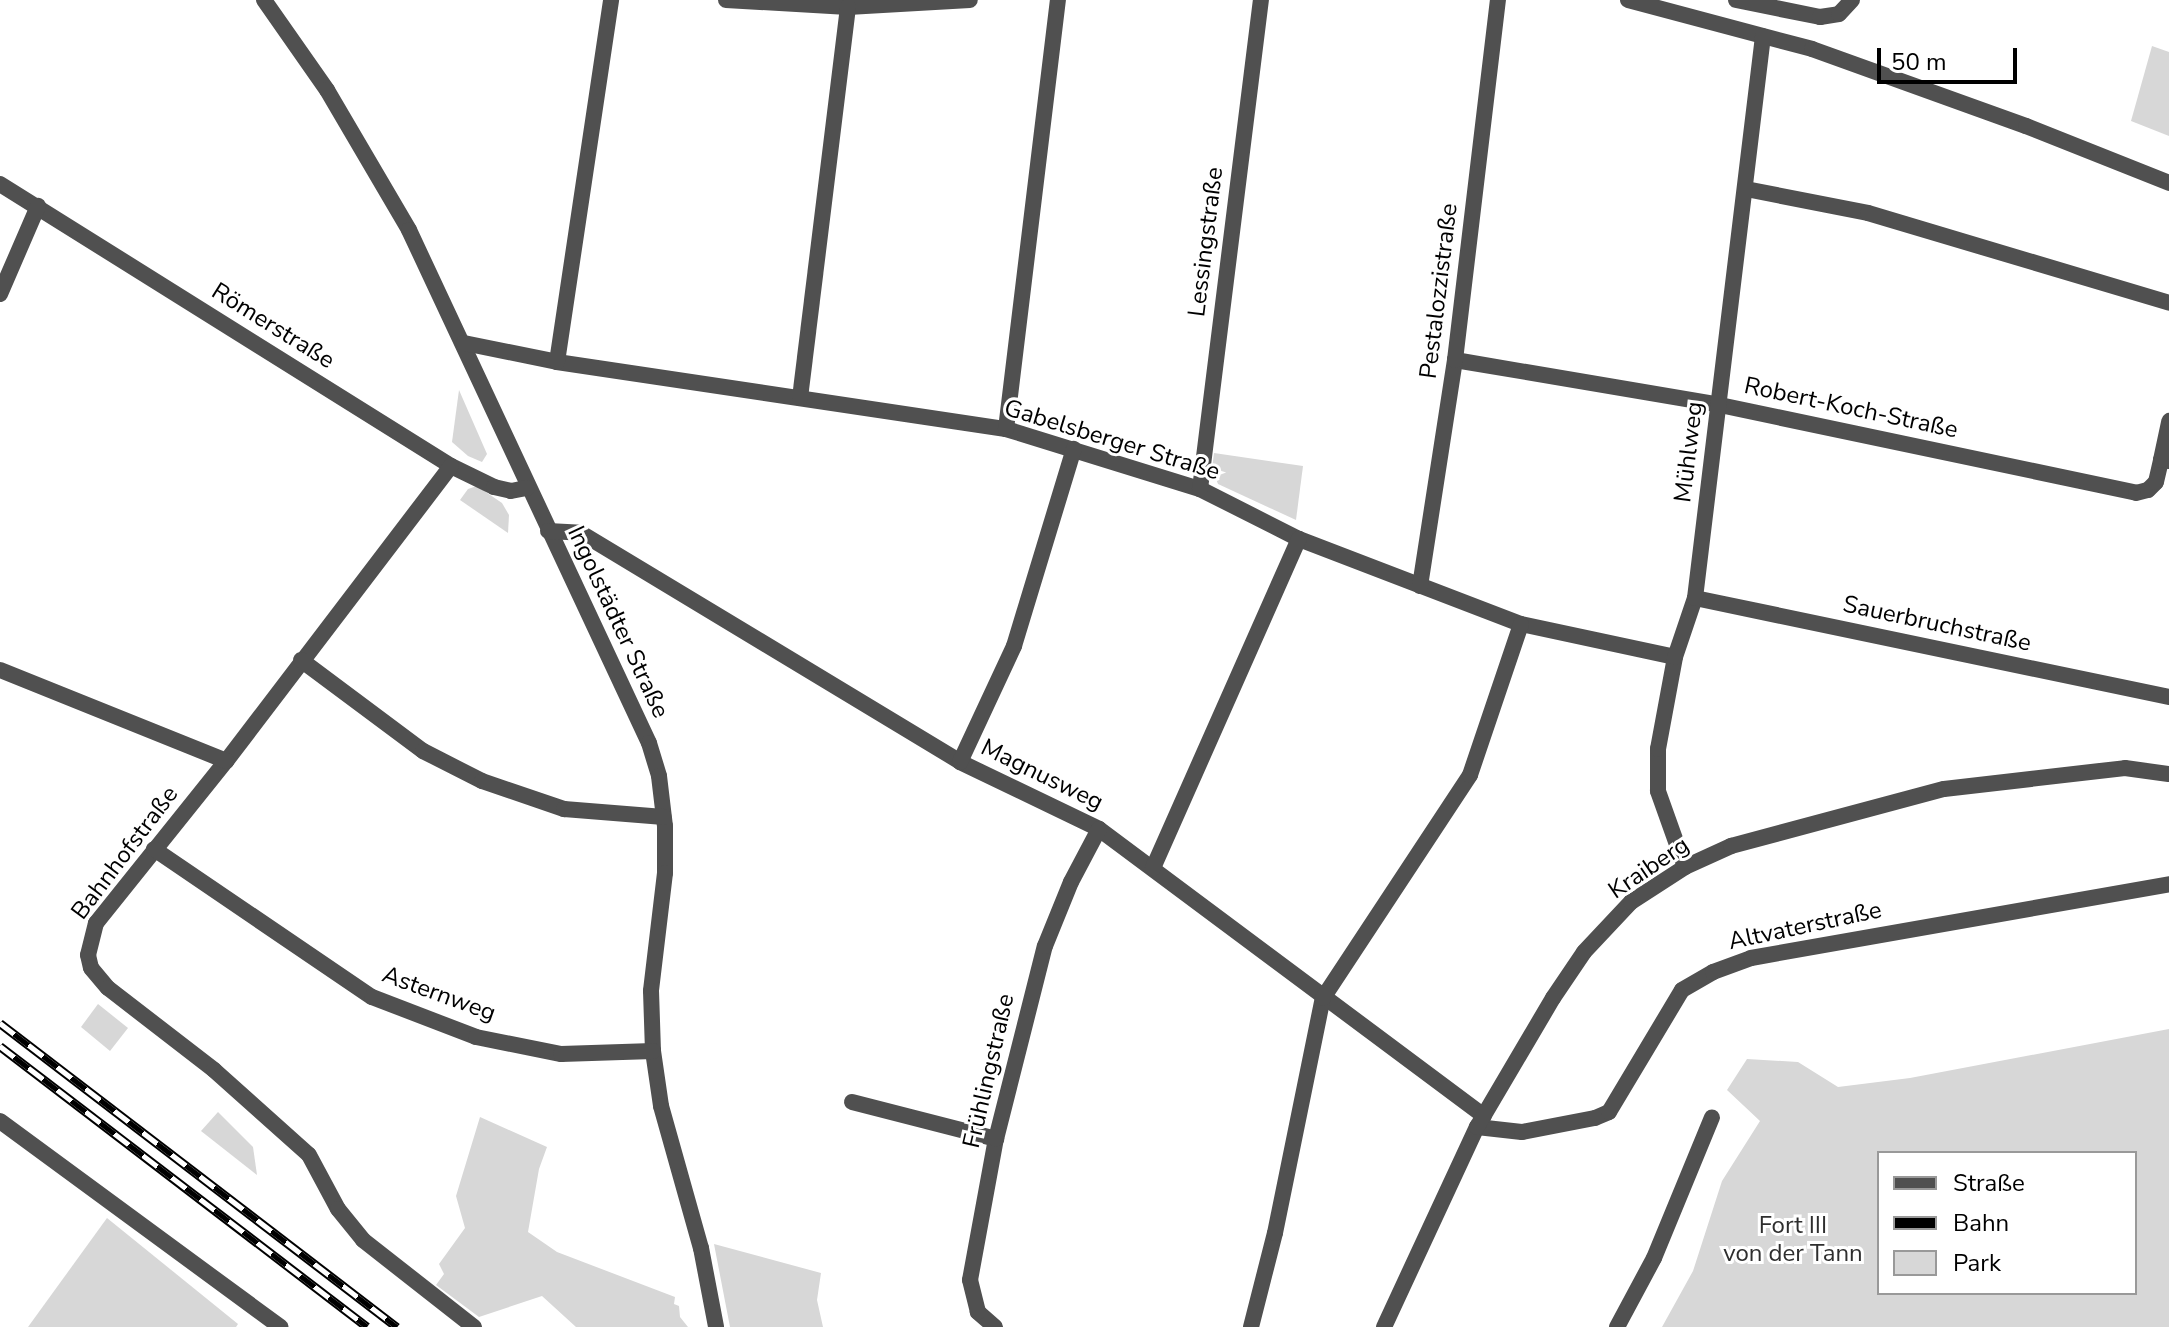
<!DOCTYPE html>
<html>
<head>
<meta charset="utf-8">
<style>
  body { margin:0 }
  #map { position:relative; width:2169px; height:1327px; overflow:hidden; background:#fff; font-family:"Nunito Sans",sans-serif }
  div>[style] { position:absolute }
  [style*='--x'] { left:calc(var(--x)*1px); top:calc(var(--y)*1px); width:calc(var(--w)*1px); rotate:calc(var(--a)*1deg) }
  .green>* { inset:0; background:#d7d7d7 }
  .minor>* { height:16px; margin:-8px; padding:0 8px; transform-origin:8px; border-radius:8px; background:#505050 }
  .rail>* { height:9px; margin-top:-4.5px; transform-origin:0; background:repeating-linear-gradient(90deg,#fff 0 18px,#000 0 36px); box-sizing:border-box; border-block:2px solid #000 }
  span { translate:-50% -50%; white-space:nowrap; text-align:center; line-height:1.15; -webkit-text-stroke:6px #fff; paint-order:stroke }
  .street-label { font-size:24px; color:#000 }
  .park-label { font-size:24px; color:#2e2e2e }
  .legend { position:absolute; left:1877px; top:1151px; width:260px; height:144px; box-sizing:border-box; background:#fff; border:2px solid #999; margin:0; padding:10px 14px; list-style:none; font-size:24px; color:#000 }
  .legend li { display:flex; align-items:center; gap:16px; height:40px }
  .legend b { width:40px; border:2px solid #999 }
  .scale { position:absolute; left:1877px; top:48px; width:140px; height:36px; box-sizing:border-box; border:4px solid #000; border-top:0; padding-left:10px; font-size:24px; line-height:28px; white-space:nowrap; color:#000; -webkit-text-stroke:6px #fff; paint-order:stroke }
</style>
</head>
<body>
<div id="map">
  <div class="green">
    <div style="clip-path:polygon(2152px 46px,2169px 52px,2169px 136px,2131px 121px)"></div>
    <div style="clip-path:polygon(459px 390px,487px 454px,482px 462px,468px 456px,452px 442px)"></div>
    <div style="clip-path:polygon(1214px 453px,1303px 466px,1296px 520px,1218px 484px,1212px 469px)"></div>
    <div style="clip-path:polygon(477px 486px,502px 503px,509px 515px,508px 533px,460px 500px,468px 489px)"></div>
    <div style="clip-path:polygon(98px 1004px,128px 1028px,110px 1051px,81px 1027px)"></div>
    <div style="clip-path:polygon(evenodd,2169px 1029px,2169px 1327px,1662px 1327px,1693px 1271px,1722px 1181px,1760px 1121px,1727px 1090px,1747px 1059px,1798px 1062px,1838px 1087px,1910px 1078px,2169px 1029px,1879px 1153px,2135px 1153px,2135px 1293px,1879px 1293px,1879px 1153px)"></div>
    <div style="clip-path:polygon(218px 1112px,253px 1147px,257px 1175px,201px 1131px)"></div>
    <div style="clip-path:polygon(480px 1117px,547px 1147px,539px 1169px,528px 1232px,557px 1252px,675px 1297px,674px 1304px,679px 1306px,680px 1317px,688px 1327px,576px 1327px,542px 1296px,479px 1317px,436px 1285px,444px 1274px,439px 1264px,465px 1228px,456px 1196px)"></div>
    <div style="clip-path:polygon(107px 1218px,238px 1324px,236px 1327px,28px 1327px)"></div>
    <div style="clip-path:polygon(714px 1244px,821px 1273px,817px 1300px,823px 1327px,730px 1327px)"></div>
  </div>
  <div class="minor">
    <div style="--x:264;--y:0;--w:110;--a:55"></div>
    <div style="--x:327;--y:90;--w:162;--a:59.6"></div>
    <div style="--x:409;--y:230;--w:566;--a:64.93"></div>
    <div style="--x:649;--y:743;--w:34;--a:73"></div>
    <div style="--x:659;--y:776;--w:50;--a:83.2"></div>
    <div style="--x:665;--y:826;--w:47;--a:90"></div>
    <div style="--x:665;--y:873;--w:119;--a:96.8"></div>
    <div style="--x:651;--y:991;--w:60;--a:88.1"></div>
    <div style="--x:653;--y:1051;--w:56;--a:81.7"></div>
    <div style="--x:661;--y:1106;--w:148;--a:74.3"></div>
    <div style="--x:701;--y:1248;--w:80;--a:79.2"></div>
    <div style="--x:726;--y:0;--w:122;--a:3.3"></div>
    <div style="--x:848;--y:7;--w:122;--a:-3.3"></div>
    <div style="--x:1628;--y:0;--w:190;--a:14.9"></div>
    <div style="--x:1812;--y:49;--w:227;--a:19.8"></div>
    <div style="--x:2026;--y:126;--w:154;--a:21.7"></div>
    <div style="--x:1736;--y:0;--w:86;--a:11.4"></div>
    <div style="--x:1820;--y:17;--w:19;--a:-9"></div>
    <div style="--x:1839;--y:14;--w:19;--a:-47"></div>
    <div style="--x:0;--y:184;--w:532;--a:32.02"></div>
    <div style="--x:451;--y:466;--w:48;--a:26"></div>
    <div style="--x:494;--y:487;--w:17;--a:13"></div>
    <div style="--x:511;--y:491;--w:16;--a:-11"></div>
    <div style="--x:1746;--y:189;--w:124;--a:11.1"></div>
    <div style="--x:1868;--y:213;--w:314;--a:16.6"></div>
    <div style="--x:0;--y:294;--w:96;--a:-66.6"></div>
    <div style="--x:464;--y:343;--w:95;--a:11.5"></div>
    <div style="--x:557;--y:362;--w:454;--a:8.5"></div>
    <div style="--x:1006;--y:429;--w:203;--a:17.2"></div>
    <div style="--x:1200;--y:489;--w:111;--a:26.8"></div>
    <div style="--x:1299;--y:539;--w:238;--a:21"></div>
    <div style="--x:1521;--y:624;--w:157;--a:12.1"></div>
    <div style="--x:1455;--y:360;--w:269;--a:9.6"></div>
    <div style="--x:1720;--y:405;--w:425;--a:11.9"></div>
    <div style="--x:2136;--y:493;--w:12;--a:-14"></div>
    <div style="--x:2148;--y:490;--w:11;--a:-45"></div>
    <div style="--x:2156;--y:482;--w:23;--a:-77"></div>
    <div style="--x:2161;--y:460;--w:8;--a:7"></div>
    <div style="--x:557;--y:362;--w:366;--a:-81.5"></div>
    <div style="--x:800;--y:398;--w:394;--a:-83"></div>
    <div style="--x:1006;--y:429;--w:432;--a:-83.1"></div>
    <div style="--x:2161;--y:460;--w:40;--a:-78"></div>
    <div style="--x:451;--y:466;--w:371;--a:127.3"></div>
    <div style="--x:226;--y:761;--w:208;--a:128.7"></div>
    <div style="--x:96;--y:923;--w:33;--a:104"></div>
    <div style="--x:88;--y:955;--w:13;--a:77"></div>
    <div style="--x:91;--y:968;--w:26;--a:50"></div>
    <div style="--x:108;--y:988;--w:134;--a:37.7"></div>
    <div style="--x:214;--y:1070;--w:127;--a:41.8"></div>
    <div style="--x:309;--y:1155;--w:61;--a:61.8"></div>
    <div style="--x:338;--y:1209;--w:40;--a:51"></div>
    <div style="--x:363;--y:1240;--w:141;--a:38.1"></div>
    <div style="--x:1200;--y:489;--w:493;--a:-82.9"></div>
    <div style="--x:548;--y:531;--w:33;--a:3"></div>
    <div style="--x:581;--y:533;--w:443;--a:31.1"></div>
    <div style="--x:960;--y:762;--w:154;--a:25.7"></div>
    <div style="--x:1099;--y:829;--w:480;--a:36.7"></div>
    <div style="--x:1420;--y:586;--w:229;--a:-81.2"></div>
    <div style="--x:1455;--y:360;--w:363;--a:-83.2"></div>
    <div style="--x:1695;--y:598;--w:484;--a:11.8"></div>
    <div style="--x:301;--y:660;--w:152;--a:36.7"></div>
    <div style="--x:423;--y:751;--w:66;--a:27"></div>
    <div style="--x:482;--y:781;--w:87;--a:18.9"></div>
    <div style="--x:564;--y:809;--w:100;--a:4.6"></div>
    <div style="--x:0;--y:670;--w:244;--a:21.9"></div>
    <div style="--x:960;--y:762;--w:128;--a:-65"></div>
    <div style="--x:1014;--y:646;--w:206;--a:-73.1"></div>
    <div style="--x:154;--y:849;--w:263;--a:34.2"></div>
    <div style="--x:372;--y:997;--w:111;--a:21"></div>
    <div style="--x:476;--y:1037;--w:87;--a:11.3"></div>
    <div style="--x:561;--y:1054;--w:92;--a:-1.9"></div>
    <div style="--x:1685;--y:867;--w:81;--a:-109.6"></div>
    <div style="--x:1658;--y:791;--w:42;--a:-90"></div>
    <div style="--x:1658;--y:749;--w:94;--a:-79.5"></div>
    <div style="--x:1675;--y:657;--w:62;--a:-71.3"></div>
    <div style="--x:1695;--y:598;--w:566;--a:-83.1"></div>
    <div style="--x:1153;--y:868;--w:360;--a:-66.1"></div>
    <div style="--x:852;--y:1102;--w:149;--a:14.4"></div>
    <div style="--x:0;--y:1121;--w:348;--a:36.3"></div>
    <div style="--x:1477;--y:1127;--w:45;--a:6.3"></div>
    <div style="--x:1522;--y:1132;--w:74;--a:-10.9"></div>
    <div style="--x:1595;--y:1118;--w:15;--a:-23"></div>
    <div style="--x:1609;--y:1112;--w:142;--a:-59.1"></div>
    <div style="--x:1682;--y:990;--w:36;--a:-30"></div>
    <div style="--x:1713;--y:972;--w:40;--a:-20.2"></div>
    <div style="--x:1751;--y:958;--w:424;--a:-10"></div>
    <div style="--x:995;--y:1327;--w:23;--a:-139"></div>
    <div style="--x:978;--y:1312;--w:33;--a:-104"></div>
    <div style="--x:970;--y:1280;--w:143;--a:-79.6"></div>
    <div style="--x:996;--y:1139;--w:199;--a:-75.8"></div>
    <div style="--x:1045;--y:946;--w:69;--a:-67.9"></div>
    <div style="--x:1071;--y:882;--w:60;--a:-62.2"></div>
    <div style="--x:1251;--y:1327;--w:97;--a:-75.7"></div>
    <div style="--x:1275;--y:1233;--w:240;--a:-78.5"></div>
    <div style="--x:1323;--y:998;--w:267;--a:-56.6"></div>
    <div style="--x:1470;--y:775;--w:159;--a:-71.3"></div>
    <div style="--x:1384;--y:1327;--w:221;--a:-65.1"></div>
    <div style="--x:1477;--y:1127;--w:150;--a:-59.5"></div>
    <div style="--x:1553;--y:998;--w:55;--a:-56"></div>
    <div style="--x:1584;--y:952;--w:69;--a:-46.8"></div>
    <div style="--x:1631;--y:902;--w:64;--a:-32.9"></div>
    <div style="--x:1685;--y:867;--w:51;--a:-24.5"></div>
    <div style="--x:1731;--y:846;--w:220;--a:-15"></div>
    <div style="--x:1944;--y:789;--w:182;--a:-6.6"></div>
    <div style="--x:2125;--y:768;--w:44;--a:7.8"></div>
    <div style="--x:1617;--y:1327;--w:78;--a:-61.8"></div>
    <div style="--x:1654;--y:1258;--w:152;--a:-67.6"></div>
  </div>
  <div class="rail">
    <div style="--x:0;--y:1023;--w:500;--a:37.44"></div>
    <div style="--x:0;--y:1046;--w:462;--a:37.4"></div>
  </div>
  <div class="street-label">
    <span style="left:1206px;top:242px;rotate:-83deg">Lessingstraße</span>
    <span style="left:1439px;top:291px;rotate:-83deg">Pestalozzistraße</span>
    <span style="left:273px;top:326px;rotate:32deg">Römerstraße</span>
    <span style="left:1851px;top:408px;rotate:12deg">Robert-Koch-Straße</span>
    <span style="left:1112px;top:440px;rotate:17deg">Gabelsberger Straße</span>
    <span style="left:1689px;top:452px;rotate:-83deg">Mühlweg</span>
    <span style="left:618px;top:622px;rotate:65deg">Ingolstädter Straße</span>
    <span style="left:1937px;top:624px;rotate:12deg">Sauerbruchstraße</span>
    <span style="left:1042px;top:775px;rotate:26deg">Magnusweg</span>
    <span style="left:125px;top:853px;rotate:-53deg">Bahnhofstraße</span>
    <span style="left:1649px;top:868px;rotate:-34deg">Kraiberg</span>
    <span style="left:1805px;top:926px;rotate:-12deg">Altvaterstraße</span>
    <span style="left:439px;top:994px;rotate:20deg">Asternweg</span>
    <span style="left:989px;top:1071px;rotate:-77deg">Frühlingstraße</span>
  </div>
  <div class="park-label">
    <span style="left:1793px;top:1240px">Fort III<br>von der Tann</span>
  </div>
  <ul class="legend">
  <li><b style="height:10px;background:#505050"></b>Straße</li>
  <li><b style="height:10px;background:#000"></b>Bahn</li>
  <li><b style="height:22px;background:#d7d7d7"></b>Park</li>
  </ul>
  <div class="scale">50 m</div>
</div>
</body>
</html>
